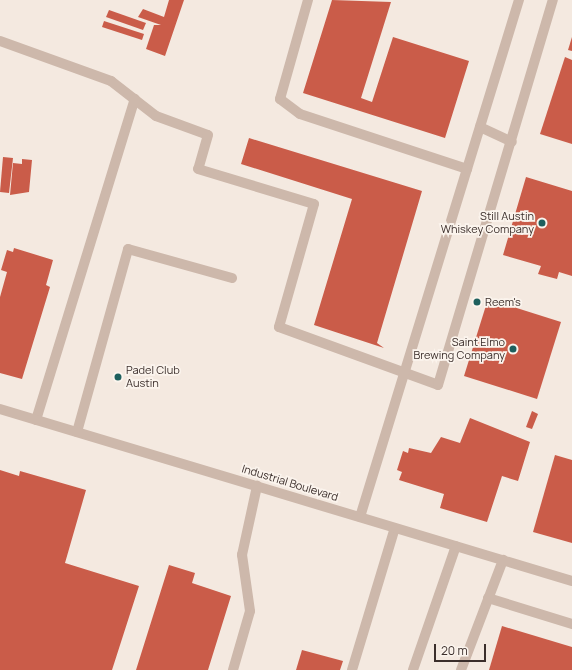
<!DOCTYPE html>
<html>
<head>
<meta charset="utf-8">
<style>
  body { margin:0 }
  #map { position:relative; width:572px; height:670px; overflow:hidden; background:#f4e9e0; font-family:Manrope,sans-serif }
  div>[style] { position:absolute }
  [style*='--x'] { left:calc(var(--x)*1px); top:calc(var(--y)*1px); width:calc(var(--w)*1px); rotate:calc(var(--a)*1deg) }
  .building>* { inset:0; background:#ca5c49 }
  .service>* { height:10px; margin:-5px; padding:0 5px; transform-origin:5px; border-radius:5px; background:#cdb8ab }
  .minor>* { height:10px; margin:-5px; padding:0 5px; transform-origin:5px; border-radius:5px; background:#cdb8ab }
  .dots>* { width:11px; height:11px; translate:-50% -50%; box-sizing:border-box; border:2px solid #fbf4ed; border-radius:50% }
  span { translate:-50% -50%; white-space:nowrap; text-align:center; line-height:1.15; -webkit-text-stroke:3.5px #fbf4ed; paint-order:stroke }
  .poi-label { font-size:11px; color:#3b2e2b }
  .right { translate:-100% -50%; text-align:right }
  .left { translate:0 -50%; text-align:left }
  .street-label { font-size:11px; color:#3b2e2b }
  .scale { position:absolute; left:434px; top:644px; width:52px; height:18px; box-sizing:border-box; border:2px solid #3b2e2b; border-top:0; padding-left:5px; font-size:12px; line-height:14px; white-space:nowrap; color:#3b2e2b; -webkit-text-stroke:3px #fbf4ed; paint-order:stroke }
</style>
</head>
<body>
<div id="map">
  <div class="building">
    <div style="clip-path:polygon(169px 0,184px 0,165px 56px,146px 49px,154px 25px,161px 25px,138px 17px,143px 9px,164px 17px)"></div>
    <div style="clip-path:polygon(332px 0,391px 2px,361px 98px,372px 102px,393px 37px,469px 61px,445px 138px,303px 93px)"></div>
    <div style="clip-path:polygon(109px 10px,146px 23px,143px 30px,106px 17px)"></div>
    <div style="clip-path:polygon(104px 21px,144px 34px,142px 40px,102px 27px)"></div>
    <div style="clip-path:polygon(572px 37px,572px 51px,568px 50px)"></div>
    <div style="clip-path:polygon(565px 57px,572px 60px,572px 144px,540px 134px)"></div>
    <div style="clip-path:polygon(249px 138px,422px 191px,377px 343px,384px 348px,314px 325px,352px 199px,241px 164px)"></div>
    <div style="clip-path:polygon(3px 157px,13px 158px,9px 193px,0 192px)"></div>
    <div style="clip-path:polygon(22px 159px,32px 160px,29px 192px,10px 195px,13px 163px,22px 164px)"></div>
    <div style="clip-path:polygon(526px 177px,572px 191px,572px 276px,559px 272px,557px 279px,538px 274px,541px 266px,503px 255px)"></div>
    <div style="clip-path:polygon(14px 248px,53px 260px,46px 285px,50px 287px,22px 379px,0 373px,0 297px,7px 272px,1px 270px,7px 250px,13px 252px)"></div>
    <div style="clip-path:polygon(488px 299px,561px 322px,537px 399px,464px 376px)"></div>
    <div style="clip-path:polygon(532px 411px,538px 414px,532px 429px,526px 427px)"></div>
    <div style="clip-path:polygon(470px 418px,530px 442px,518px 481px,502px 476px,487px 522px,440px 508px,444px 494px,399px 480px,402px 472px,397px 470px,403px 451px,408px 453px,409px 448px,431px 453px,441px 437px,460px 443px)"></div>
    <div style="clip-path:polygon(555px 455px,572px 460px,572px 543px,533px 532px)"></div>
    <div style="clip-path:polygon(0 470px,19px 476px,20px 471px,86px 490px,65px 563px,139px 586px,112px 670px,0 670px)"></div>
    <div style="clip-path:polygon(169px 565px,195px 573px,192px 583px,231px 596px,208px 670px,136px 670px)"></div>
    <div style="clip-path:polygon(502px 626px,572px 647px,572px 670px,489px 670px)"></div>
    <div style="clip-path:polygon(302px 650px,343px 661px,340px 670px,296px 670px)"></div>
  </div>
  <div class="service">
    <div style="--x:308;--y:0;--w:103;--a:105.8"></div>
    <div style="--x:280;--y:99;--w:25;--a:37"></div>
    <div style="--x:300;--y:114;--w:176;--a:18.2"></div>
    <div style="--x:0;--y:41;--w:118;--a:19.8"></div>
    <div style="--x:111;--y:81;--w:57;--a:37.9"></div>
    <div style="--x:156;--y:116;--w:55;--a:20.1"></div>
    <div style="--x:208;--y:135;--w:35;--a:106"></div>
    <div style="--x:198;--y:169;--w:121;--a:16.8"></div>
    <div style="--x:314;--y:204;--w:128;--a:105.9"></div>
    <div style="--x:279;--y:327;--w:169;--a:20"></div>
    <div style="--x:438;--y:385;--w:402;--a:-73.4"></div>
    <div style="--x:480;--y:127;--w:35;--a:25"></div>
    <div style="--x:36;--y:420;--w:336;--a:-72.9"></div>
    <div style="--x:77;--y:432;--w:190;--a:-74.4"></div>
    <div style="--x:128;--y:249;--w:108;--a:15.6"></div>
    <div style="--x:360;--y:517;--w:541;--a:-72.91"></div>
    <div style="--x:488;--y:598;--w:88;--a:17.2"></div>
    <div style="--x:233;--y:670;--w:61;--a:-73.9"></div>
    <div style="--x:250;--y:611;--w:57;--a:-98.1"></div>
    <div style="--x:242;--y:555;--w:71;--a:-77.7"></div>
    <div style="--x:352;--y:670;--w:148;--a:-73.2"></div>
    <div style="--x:413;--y:670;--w:131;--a:-70.9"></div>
    <div style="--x:461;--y:670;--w:118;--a:-69.1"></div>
  </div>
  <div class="minor">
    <div style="--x:0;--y:409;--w:597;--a:16.74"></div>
  </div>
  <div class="dots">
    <div style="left:542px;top:223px;background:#1e5f5d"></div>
    <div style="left:477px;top:302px;background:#1e5f5d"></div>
    <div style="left:513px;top:349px;background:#1e5f5d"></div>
    <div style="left:118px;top:377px;background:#1e5f5d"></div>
  </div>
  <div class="poi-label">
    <span class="right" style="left:534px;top:223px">Still Austin<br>Whiskey Company</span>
    <span class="left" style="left:485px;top:302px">Reem's</span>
    <span class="right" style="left:505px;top:349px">Saint Elmo<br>Brewing Company</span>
    <span class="left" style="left:126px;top:377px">Padel Club<br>Austin</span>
  </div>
  <div class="street-label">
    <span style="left:290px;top:483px;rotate:17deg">Industrial Boulevard</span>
  </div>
  <div class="scale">20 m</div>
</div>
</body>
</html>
